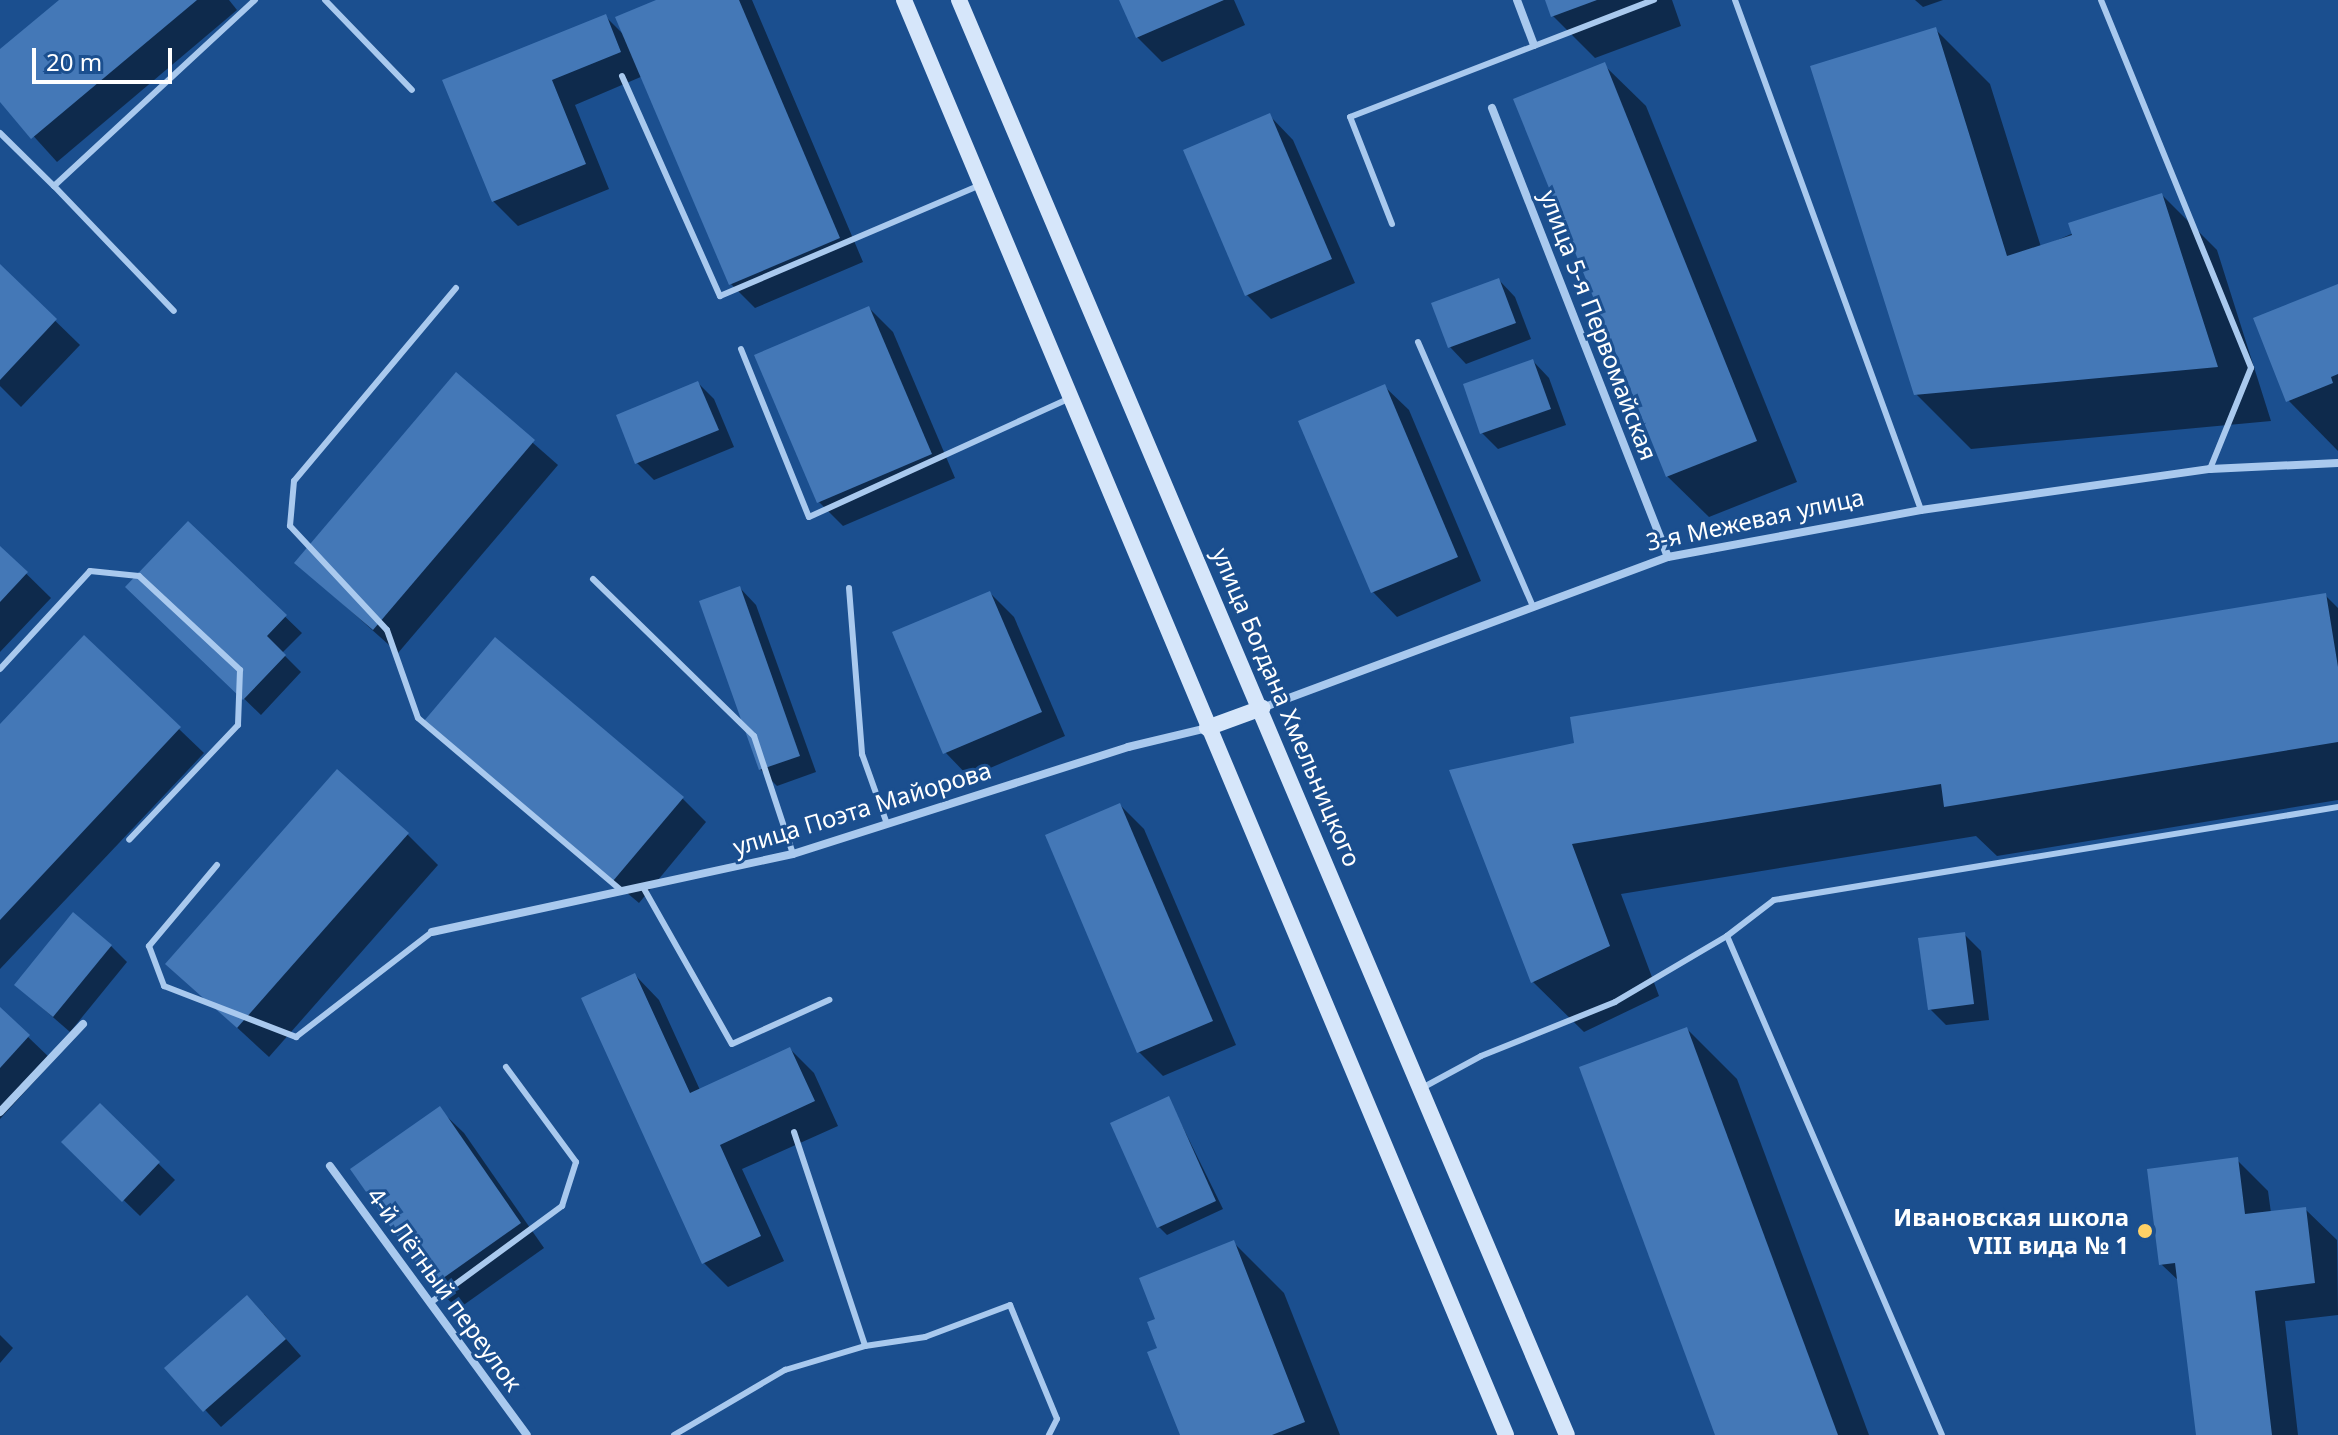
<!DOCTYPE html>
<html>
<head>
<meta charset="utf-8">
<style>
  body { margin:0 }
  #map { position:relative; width:2338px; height:1435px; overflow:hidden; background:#1b4f8f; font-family:"Noto Sans",sans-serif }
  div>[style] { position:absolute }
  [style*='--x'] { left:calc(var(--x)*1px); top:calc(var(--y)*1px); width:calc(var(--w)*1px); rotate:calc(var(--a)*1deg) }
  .shadow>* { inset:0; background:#0007 }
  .building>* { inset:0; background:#4478b7 }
  .lane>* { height:6px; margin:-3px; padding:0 3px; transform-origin:3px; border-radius:3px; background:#a9c9ee }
  .street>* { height:8px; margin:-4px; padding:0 4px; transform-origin:4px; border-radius:4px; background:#a9c9ee }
  .secondary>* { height:16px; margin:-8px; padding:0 8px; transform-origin:8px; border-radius:8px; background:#d6e6fa }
  .dots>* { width:22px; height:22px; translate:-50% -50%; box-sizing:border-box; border:4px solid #1b4f8f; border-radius:50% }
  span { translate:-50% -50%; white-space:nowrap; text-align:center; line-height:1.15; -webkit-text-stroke:6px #1b4f8f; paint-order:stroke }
  .street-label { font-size:24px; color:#fff }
  .poi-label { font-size:24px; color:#fff; font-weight:700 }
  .right { translate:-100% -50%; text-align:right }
  .scale { position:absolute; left:32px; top:48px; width:140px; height:36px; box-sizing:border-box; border:4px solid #fff; border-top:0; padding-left:10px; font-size:24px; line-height:28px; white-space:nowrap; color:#fff; -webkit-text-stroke:6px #1b4f8f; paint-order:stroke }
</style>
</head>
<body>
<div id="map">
  <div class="shadow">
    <div style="clip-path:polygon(62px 0,229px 0,237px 10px,57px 162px,0 99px,0 52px)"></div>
    <div style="clip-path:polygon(661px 0,752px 0,863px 262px,755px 308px,731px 284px,643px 76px,575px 105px,609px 189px,518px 226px,493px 201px,444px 81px,605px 16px,625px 36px)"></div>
    <div style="clip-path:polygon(1121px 0,1234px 0,1245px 25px,1162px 62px,1137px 37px)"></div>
    <div style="clip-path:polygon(1547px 0,1672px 0,1681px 26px,1595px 58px,1553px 16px)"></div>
    <div style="clip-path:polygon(1915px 0,1943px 0,1923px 7px)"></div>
    <div style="clip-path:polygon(1935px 29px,1990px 84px,2041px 247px,2162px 195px,2217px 250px,2271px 421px,1971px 449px,1916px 394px)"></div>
    <div style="clip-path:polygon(1604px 65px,1646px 106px,1797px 482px,1709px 517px,1667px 476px)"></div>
    <div style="clip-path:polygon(1269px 115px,1293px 140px,1355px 283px,1271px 319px,1247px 295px)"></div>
    <div style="clip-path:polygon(0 267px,80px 345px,21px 407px,0 386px)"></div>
    <div style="clip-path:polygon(1499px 280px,1515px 297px,1531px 339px,1466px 364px,1450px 347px)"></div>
    <div style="clip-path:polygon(2338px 286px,2338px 451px,2288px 400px)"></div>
    <div style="clip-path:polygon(869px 308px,893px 332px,955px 478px,843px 526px,819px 502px)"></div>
    <div style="clip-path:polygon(1533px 361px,1549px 378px,1566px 425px,1498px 449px,1482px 433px)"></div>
    <div style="clip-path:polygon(456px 375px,558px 465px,398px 653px,297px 563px)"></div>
    <div style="clip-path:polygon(698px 383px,714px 399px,734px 447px,654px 480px,637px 463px,618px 416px)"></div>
    <div style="clip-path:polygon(1384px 386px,1409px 410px,1481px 581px,1397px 617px,1373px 592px,1300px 422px)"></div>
    <div style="clip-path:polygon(189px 524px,302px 633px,282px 653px,301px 672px,261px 715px,128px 586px)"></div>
    <div style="clip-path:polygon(0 548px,51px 598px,0 652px)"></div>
    <div style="clip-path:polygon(740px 588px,756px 605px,816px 772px,777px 786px,760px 769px)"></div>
    <div style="clip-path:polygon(990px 593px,1014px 617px,1065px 736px,969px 777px,945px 752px)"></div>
    <div style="clip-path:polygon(2326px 596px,2338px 608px,2338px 800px,1997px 856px,1976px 836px,1621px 894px,1659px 996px,1584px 1032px,1533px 982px,1451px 771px)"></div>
    <div style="clip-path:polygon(84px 638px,204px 753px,0 969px,0 727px)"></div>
    <div style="clip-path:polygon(451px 745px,682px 798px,706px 822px,639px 903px)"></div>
    <div style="clip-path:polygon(1120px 805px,1144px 829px,1236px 1045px,1163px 1076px,1139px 1052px)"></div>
    <div style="clip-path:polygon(407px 834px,438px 865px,269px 1057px,168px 964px)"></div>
    <div style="clip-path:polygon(1964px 934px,1981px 951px,1989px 1020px,1946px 1025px,1930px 1009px)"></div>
    <div style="clip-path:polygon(111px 946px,127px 962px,70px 1032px,16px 985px)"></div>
    <div style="clip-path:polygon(635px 975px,659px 1000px,700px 1090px,790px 1049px,814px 1073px,838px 1126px,742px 1169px,784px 1261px,728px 1287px,704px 1263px)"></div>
    <div style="clip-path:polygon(0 1010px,53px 1061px,0 1119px)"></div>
    <div style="clip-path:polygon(1687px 1029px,1737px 1079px,1869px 1435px,1718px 1435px)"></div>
    <div style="clip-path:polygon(1169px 1099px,1223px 1209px,1167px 1235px,1159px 1227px)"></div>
    <div style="clip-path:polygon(100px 1106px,175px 1180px,140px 1216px,64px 1142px)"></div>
    <div style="clip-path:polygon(439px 1109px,464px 1133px,544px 1248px,458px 1309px,433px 1285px)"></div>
    <div style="clip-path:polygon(2237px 1160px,2268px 1191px,2271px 1213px,2305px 1209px,2337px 1240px,2338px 1315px,2285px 1321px,2298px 1435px,2198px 1435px,2180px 1282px,2161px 1264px)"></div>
    <div style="clip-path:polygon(1233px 1242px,1284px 1293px,1340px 1435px,1182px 1435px,1158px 1320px)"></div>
    <div style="clip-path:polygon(264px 1314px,301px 1356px,221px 1427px,167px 1369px)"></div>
    <div style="clip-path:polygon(0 1335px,13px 1348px,0 1363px)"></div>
  </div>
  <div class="building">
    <div style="clip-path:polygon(59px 0,197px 0,31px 139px,0 102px,0 49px)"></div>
    <div style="clip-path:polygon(656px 0,739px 0,840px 238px,729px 285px,615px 17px)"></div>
    <div style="clip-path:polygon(1119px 0,1224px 0,1136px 38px)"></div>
    <div style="clip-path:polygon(1545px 0,1597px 0,1551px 17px)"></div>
    <div style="clip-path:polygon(606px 14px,621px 52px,552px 80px,586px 164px,492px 202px,442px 80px)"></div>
    <div style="clip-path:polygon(1936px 27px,2007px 256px,2072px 235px,2068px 223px,2162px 193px,2218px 367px,1914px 395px,1810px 66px)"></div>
    <div style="clip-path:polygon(1605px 62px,1757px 441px,1666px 477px,1513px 99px)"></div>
    <div style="clip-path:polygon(1270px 113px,1332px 259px,1245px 296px,1183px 150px)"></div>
    <div style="clip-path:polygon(0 264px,57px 319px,0 380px)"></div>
    <div style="clip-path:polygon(1499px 278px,1516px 323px,1448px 348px,1431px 303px)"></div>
    <div style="clip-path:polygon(2338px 284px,2338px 374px,2331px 377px,2333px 383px,2286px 402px,2253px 318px)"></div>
    <div style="clip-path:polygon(869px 306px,932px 454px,817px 503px,754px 355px)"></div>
    <div style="clip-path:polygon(1533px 359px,1551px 409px,1480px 434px,1463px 384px)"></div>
    <div style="clip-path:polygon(456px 372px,535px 440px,373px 630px,294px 563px)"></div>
    <div style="clip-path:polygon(698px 381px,719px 430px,635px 464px,616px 415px)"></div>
    <div style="clip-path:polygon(1385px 384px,1458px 557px,1371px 593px,1298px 421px)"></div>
    <div style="clip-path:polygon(188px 521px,287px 615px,267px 636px,286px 655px,243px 700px,125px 587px)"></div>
    <div style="clip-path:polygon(0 546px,28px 572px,0 602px)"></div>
    <div style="clip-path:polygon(740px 586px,800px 756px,759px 770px,699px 601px)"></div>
    <div style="clip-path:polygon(990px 591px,1042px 712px,943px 754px,892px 632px)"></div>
    <div style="clip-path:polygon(2326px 593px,2338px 667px,2338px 742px,1944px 807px,1941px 784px,1572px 844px,1610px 946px,1531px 983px,1449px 770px,1574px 743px,1570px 717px)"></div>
    <div style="clip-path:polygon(84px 635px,181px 727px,0 920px,0 724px)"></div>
    <div style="clip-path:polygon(495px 637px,684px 797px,613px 881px,424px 721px)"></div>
    <div style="clip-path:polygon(337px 769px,409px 833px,237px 1028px,165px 964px)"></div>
    <div style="clip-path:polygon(1120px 803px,1213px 1021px,1137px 1053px,1045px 835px)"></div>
    <div style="clip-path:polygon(73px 912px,112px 945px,53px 1017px,14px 985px)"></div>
    <div style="clip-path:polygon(1965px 932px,1974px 1004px,1928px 1010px,1918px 938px)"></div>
    <div style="clip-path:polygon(635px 973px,690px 1093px,790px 1047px,815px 1101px,720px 1145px,761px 1236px,702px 1264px,581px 998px)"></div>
    <div style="clip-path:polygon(0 1007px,30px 1035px,0 1068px)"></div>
    <div style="clip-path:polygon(1687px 1027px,1838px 1435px,1715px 1435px,1579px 1067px)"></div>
    <div style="clip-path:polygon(1169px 1096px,1216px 1201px,1157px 1228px,1110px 1123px)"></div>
    <div style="clip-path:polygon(100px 1103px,160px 1162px,122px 1202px,61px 1142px)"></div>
    <div style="clip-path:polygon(440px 1106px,521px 1223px,432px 1286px,350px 1169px)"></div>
    <div style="clip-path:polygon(2238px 1157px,2245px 1214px,2306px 1207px,2315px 1283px,2255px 1291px,2272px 1435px,2196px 1435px,2175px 1263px,2159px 1265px,2147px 1169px)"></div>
    <div style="clip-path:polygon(1234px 1240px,1305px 1422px,1272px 1435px,1180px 1435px,1147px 1352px,1157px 1348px,1147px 1322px,1155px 1319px,1139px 1278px)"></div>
    <div style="clip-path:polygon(247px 1295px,286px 1339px,203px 1412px,164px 1368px)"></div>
  </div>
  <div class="lane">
    <div style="--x:325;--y:0;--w:125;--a:46"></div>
    <div style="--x:1735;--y:0;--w:543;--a:69.96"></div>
    <div style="--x:2101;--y:0;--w:397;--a:67.8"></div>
    <div style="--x:2251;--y:368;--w:109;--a:112.1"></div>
    <div style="--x:622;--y:76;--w:241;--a:66"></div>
    <div style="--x:720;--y:296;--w:283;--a:-23.1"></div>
    <div style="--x:0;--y:133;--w:76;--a:44.5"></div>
    <div style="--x:54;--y:186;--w:274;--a:-42.8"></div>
    <div style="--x:54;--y:186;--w:173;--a:46.2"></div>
    <div style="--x:1392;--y:224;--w:115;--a:-111.4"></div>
    <div style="--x:1350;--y:117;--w:326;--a:-21.1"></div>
    <div style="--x:456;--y:288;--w:252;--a:130"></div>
    <div style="--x:294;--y:481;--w:45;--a:95.1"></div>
    <div style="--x:290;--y:526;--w:142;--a:47"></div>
    <div style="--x:387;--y:630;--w:93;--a:70.6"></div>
    <div style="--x:418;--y:718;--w:267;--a:40.3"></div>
    <div style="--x:1418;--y:342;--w:288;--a:66.5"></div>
    <div style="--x:741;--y:349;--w:181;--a:68"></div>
    <div style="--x:809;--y:517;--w:287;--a:-24.5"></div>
    <div style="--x:593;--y:579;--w:225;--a:44.3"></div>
    <div style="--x:754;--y:736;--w:124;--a:71.7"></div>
    <div style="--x:849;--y:588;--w:167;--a:85.5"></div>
    <div style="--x:862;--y:754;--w:74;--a:70.3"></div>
    <div style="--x:0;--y:669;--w:133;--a:-47.4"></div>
    <div style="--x:90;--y:571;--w:49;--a:5.8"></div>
    <div style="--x:139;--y:576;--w:138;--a:42.9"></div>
    <div style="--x:240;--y:670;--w:55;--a:92.1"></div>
    <div style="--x:238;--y:725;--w:158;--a:133.5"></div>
    <div style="--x:217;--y:865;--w:106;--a:130"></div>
    <div style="--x:149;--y:946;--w:43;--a:69.4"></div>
    <div style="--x:164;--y:986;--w:142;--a:21.1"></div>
    <div style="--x:296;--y:1037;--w:172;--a:-37.7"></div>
    <div style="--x:643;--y:887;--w:180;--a:60.5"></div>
    <div style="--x:732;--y:1044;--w:107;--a:-24.4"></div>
    <div style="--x:1727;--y:936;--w:543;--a:66.69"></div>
    <div style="--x:1422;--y:1088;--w:67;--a:-28.5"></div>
    <div style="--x:1481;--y:1056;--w:144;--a:-21.9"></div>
    <div style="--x:1615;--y:1002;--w:130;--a:-30.5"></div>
    <div style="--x:1727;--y:936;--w:59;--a:-37.5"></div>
    <div style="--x:1774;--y:900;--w:572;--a:-9.36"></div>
    <div style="--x:794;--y:1132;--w:225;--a:71.6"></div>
    <div style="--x:430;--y:1303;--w:164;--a:-36.3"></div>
    <div style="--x:562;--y:1206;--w:46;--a:-72.3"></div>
    <div style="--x:576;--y:1162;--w:118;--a:-126.4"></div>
    <div style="--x:674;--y:1435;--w:129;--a:-30.4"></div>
    <div style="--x:785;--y:1370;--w:84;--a:-16.7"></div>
    <div style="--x:865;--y:1346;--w:61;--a:-8.5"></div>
    <div style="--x:925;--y:1337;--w:91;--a:-20.6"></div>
    <div style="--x:1010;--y:1305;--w:123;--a:67.6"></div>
    <div style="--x:1057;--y:1419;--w:18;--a:117"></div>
  </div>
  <div class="street">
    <div style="--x:1517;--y:0;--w:48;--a:69.3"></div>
    <div style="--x:1492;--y:108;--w:482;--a:68.6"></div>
    <div style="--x:1262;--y:708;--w:433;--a:-20.4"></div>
    <div style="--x:1668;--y:557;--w:257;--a:-10.5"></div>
    <div style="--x:1921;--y:510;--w:292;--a:-8.1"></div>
    <div style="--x:2210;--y:469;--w:128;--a:-2.7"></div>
    <div style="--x:432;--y:932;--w:369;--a:-12.2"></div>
    <div style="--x:793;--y:854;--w:352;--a:-17.7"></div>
    <div style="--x:1128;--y:747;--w:81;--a:-13.5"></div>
    <div style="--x:0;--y:1112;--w:121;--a:-46.7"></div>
    <div style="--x:330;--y:1166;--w:333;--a:53.8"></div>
  </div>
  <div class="secondary">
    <div style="--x:904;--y:0;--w:1556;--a:67.24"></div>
    <div style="--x:959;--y:0;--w:1558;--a:67.04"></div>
    <div style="--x:1207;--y:728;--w:59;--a:-20"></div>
  </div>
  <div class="dots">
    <div style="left:2145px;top:1231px;background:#ffd166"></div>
  </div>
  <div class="street-label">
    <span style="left:1599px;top:325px;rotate:69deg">улица 5-я Первомайская</span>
    <span style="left:1755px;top:519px;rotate:-12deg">3-я Межевая улица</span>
    <span style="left:1287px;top:707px;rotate:67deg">улица Богдана Хмельницкого</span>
    <span style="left:862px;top:808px;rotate:-17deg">улица Поэта Майорова</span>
    <span style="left:445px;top:1289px;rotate:54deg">4-й Лётный переулок</span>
  </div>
  <div class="poi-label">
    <span class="right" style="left:2129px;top:1231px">Ивановская школа<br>VIII вида № 1</span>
  </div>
  <div class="scale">20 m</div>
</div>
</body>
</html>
